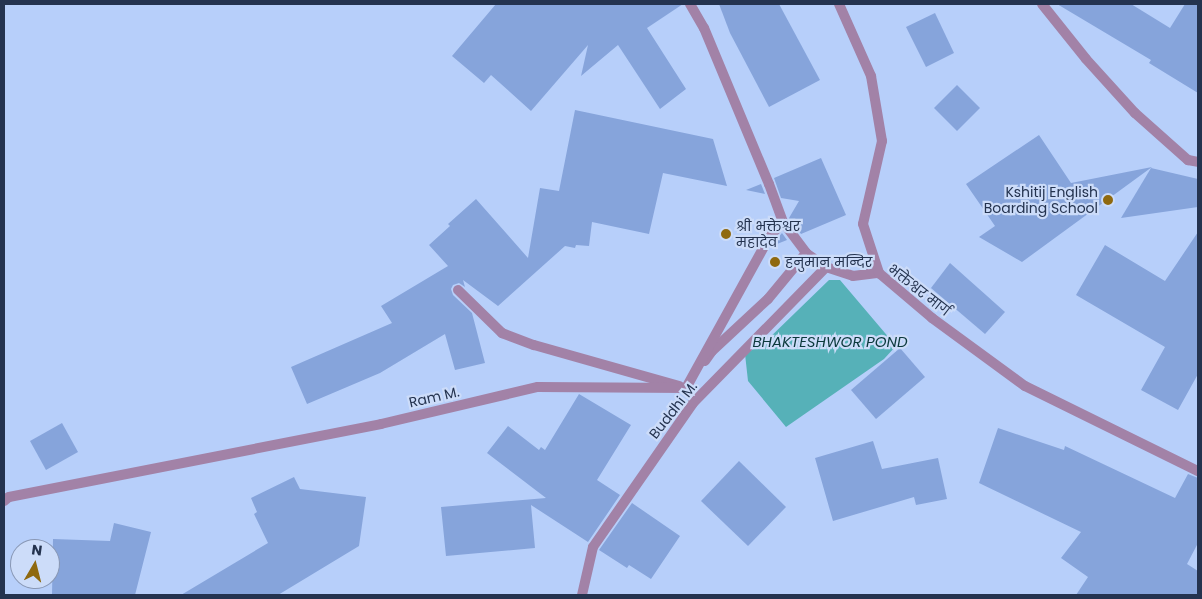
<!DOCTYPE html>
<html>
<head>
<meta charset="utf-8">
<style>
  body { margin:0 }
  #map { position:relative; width:1202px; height:599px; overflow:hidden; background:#b7cffa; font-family:Poppins,"Noto Sans Devanagari",sans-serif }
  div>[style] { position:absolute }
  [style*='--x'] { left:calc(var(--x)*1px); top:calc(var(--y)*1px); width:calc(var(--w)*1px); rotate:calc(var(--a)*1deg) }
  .water>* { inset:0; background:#56b1b8 }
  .building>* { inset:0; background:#86a4db }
  .lane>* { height:10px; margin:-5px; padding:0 5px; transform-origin:5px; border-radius:5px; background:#a282a7 }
  .street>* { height:10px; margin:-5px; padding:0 5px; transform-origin:5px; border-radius:5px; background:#a282a7 }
  .dots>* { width:14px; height:14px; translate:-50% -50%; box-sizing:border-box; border:2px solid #ccdcf9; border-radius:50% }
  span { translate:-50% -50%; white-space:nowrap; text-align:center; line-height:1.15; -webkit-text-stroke:4.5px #ccdcf9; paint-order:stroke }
  .poi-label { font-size:14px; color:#24334f }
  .right { translate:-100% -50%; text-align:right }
  .left { translate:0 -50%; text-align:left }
  .street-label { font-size:14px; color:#24334f }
  .water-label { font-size:15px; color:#0c393c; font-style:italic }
  .frame { position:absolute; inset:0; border:5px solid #24334f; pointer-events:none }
  .north { position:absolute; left:10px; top:539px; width:50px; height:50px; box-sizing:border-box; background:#ccdcf9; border:1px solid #8998b5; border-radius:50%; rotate:8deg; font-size:14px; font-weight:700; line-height:20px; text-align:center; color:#24334f }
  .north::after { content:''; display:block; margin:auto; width:18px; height:22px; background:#8f690f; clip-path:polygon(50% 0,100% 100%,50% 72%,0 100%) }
</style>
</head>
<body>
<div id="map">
  <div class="water">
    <div style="clip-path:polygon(829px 280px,840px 280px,896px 346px,884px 359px,786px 427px,748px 381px,745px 354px,764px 343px)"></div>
  </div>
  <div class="building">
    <div style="clip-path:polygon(496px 4px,683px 4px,647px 28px,686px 89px,660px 109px,618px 45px,581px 76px,588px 45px,531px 111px,491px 75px,484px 83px,452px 56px)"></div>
    <div style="clip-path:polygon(719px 4px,779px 4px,820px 80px,769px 107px,730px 33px)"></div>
    <div style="clip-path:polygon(1057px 4px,1131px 4px,1170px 28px,1185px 4px,1198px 4px,1198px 93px,1149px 63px,1151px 60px)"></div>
    <div style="clip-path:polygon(935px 13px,954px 53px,926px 67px,906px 27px)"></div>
    <div style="clip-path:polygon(957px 85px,980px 108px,957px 131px,934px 108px)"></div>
    <div style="clip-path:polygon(575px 110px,713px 139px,727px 186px,663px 173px,649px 234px,592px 222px,589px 246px,576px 245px,575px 248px,565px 246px,498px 306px,463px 280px,465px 287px,459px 283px,453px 285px,451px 289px,453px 295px,472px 313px,485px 363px,455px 370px,445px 334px,380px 373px,307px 404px,291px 367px,392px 323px,381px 306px,448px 266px,429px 245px,450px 226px,448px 224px,476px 199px,528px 258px,540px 188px,559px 191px)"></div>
    <div style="clip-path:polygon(1039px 135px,1071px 183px,1152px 167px,1022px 262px,979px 237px,995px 226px,966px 184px)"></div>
    <div style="clip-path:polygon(821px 158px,846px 215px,801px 234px,789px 218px,799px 201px,781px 198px,774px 178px)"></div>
    <div style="clip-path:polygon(1151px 168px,1198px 179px,1198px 207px,1121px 218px)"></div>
    <div style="clip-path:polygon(761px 184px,765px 194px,746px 190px)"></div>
    <div style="clip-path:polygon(1198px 232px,1198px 374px,1178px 410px,1141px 390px,1165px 347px,1076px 295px,1105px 245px,1165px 281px)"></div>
    <div style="clip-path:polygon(782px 233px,787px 240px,772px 246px,776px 240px)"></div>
    <div style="clip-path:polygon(950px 263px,1005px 312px,985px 334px,931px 288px)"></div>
    <div style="clip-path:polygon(900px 348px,925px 377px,876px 419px,851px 390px)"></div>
    <div style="clip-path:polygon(579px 394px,631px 425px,597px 480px,620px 495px,588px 542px,531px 505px,535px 548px,446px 556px,441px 507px,546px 498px,487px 453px,508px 426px,539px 450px,541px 447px,545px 450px)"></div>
    <div style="clip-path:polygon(62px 423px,78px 452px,46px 470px,30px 441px)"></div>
    <div style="clip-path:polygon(998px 428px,1064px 450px,1065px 446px,1175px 498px,1188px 474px,1198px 478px,1198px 543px,1187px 564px,1198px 571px,1198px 595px,1076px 595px,1088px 577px,1061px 558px,1081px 532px,979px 483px)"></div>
    <div style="clip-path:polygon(873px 441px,882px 469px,938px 458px,947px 499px,916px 505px,914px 497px,833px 521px,815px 458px)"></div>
    <div style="clip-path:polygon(739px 461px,786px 507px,748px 546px,701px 501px)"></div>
    <div style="clip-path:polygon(294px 477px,300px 489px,366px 497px,359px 546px,278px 595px,181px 595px,268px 543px,254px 514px,257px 512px,251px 498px)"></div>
    <div style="clip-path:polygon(632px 503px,680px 536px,651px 579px,629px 565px,627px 568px,599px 550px)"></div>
    <div style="clip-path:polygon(114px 523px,151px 532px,135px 595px,52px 595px,53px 539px,110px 541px)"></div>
  </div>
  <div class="lane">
    <div style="--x:1042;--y:4;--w:70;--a:51.3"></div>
    <div style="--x:1086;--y:59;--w:73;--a:47.8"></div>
    <div style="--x:1135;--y:113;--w:71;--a:41.6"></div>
    <div style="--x:1188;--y:160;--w:10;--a:11"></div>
    <div style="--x:458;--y:290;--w:62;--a:44.3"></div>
    <div style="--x:502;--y:333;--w:34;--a:21"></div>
    <div style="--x:534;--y:345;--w:151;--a:15.8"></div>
    <div style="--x:705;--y:361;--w:12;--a:-55"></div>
    <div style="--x:712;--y:351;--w:76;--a:-42.9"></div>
    <div style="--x:768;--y:299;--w:60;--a:-50.4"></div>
  </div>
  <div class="street">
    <div style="--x:690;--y:4;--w:28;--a:60"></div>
    <div style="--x:704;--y:28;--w:169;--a:67.4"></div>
    <div style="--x:769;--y:184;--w:40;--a:69.8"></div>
    <div style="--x:783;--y:222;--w:39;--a:53"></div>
    <div style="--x:806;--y:253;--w:24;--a:35"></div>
    <div style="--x:826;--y:267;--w:28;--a:18"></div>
    <div style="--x:853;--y:276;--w:26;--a:-7"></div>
    <div style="--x:879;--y:273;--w:70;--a:40.3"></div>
    <div style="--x:932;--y:318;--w:115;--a:36.2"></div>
    <div style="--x:1025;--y:386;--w:193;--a:26.2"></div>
    <div style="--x:839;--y:4;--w:79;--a:66"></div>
    <div style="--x:871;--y:76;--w:66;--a:80.4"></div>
    <div style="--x:882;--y:141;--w:85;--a:102.9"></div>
    <div style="--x:863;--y:224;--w:52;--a:71.9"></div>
    <div style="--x:4;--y:501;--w:6;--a:-39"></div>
    <div style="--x:9;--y:497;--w:379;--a:-11.1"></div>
    <div style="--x:381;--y:424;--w:161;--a:-13.3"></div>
    <div style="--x:538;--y:387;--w:148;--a:0.4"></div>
    <div style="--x:686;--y:388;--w:174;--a:-61.1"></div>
    <div style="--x:770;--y:236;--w:19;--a:-47"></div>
    <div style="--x:582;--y:595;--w:49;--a:-77.1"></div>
    <div style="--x:593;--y:547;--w:175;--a:-55.2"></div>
    <div style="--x:693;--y:403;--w:190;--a:-45.6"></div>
  </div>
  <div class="dots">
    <div style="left:1108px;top:200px;background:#8f690f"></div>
    <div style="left:726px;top:234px;background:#8f690f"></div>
    <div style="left:775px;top:262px;background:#8f690f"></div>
  </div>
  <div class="poi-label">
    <span class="right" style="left:1098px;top:200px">Kshitij English<br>Boarding School</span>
    <span class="left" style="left:736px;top:234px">श्री भक्तेश्वर<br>महादेव</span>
    <span class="left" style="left:785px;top:262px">हनुमान मन्दिर</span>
  </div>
  <div class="street-label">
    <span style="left:919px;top:290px;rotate:38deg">भक्तेश्वर मार्ग</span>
    <span style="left:434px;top:397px;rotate:-13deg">Ram M.</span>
    <span style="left:673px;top:410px;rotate:-52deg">Buddhi M.</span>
  </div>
  <div class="water-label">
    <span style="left:830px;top:342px">BHAKTESHWOR POND</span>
  </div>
  <div class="frame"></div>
  <div class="north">N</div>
</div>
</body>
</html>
